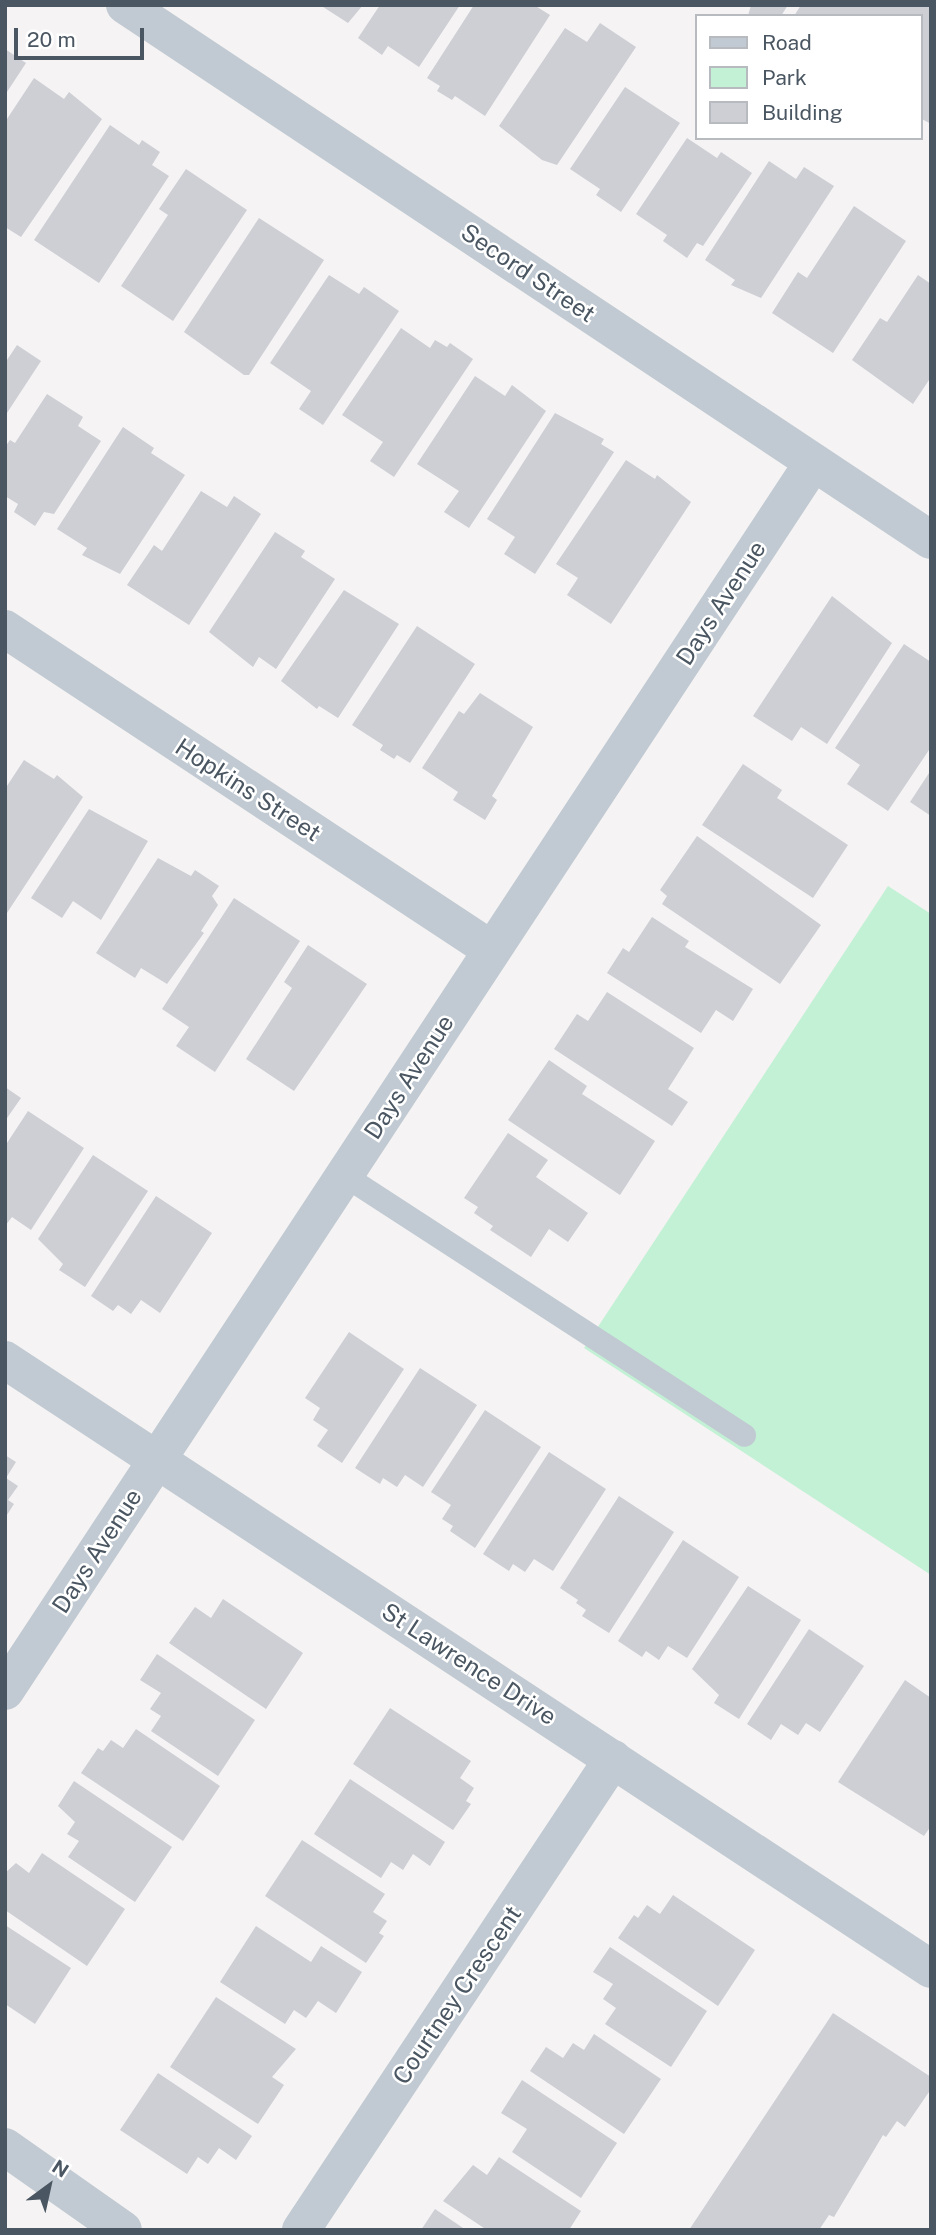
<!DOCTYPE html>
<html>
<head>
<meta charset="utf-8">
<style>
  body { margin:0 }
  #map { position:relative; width:936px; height:2235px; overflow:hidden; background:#f5f3f3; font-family:"Public Sans",sans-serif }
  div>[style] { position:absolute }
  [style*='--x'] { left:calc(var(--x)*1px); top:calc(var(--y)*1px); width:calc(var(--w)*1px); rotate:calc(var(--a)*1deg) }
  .green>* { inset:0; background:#c3f1d5 }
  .building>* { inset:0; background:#cdcfd5 }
  .service>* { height:23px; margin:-11.5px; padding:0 11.5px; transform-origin:11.5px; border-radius:11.5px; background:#c1cad2 }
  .minor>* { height:38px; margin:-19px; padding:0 19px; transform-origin:19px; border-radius:19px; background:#c1cad2 }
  span { translate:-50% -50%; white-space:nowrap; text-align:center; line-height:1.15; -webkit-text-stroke:5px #fff; paint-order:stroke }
  .street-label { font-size:24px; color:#4a5661 }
  .frame { position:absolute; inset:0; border:7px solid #4a5661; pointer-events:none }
  .legend { position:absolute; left:695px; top:14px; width:228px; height:126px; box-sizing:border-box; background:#fff; border:2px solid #b7bbc0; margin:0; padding:9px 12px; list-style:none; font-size:21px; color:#4a5661 }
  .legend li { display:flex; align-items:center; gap:14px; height:35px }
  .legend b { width:35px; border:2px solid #b7bbc0 }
  .north { position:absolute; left:14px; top:2151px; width:70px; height:70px; -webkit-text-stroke:5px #fff; paint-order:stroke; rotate:33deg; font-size:19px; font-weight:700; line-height:28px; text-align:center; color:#4a5661 }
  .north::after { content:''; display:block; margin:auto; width:24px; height:32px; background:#4a5661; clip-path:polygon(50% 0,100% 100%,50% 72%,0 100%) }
  .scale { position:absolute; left:14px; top:28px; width:130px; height:32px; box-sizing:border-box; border:4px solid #4a5661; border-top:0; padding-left:9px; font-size:21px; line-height:24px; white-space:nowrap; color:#4a5661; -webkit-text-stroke:5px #fff; paint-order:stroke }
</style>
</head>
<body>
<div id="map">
  <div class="green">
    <div style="clip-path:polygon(888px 886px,931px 914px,931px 1575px,584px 1348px)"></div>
  </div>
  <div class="building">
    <div style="clip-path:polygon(320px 5px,363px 5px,348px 23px)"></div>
    <div style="clip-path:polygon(380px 5px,460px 5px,419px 67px,388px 46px,382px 55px,358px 38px)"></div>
    <div style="clip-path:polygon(474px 5px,534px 5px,550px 15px,485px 116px,455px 96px,452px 100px,437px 91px,440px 86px,427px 78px)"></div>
    <div style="clip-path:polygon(751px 5px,788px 5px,781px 16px,748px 16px)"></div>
    <div style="clip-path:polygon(801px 5px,931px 5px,931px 124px,920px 118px,920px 16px,794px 16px)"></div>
    <div style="clip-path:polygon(600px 23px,636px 47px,557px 165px,542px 160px,499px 126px,565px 28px,587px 42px)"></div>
    <div style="clip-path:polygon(5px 49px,26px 63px,5px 95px)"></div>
    <div style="clip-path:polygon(34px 78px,64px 99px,69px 92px,102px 119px,21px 237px,5px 227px,5px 122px)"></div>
    <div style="clip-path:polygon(625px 87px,680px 123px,621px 212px,596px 195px,600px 189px,570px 169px)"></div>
    <div style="clip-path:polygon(110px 125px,139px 145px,142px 140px,160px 152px,152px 165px,169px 176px,99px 283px,34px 240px)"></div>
    <div style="clip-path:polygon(687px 138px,717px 158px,721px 152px,752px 173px,703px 246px,697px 243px,687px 258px,663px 241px,667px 235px,636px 214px)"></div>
    <div style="clip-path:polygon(769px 161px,796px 179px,804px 167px,834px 186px,761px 298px,731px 285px,735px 280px,705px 260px)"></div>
    <div style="clip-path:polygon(186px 169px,247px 210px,173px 321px,121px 286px,168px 215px,159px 209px)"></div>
    <div style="clip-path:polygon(854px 206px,906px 241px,833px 353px,772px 313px,798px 272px,807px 278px)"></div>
    <div style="clip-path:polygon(259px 218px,324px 260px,249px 375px,244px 375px,184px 332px)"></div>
    <div style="clip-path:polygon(329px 275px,359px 294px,364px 287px,399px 311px,323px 425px,299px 409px,311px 391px,270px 363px)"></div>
    <div style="clip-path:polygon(918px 275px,931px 284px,931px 377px,913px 404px,852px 360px,880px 318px,887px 322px)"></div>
    <div style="clip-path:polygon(401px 328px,430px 348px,435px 340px,447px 347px,450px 343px,473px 359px,394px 477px,370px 461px,383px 442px,342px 415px)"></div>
    <div style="clip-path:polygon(17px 345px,41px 361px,5px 416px,5px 363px)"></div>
    <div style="clip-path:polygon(475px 376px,505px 396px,512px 385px,546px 411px,469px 528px,444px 512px,459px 491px,417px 464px)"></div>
    <div style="clip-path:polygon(47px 394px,83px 417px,78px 426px,101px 441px,54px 514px,44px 512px,35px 526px,14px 512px,18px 504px,5px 496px,5px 447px,10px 440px,15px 443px)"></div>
    <div style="clip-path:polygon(555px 413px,604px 439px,601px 444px,614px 452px,535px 574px,504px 554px,515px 537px,487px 519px)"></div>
    <div style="clip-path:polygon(123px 427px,154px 448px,151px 453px,185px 475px,120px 574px,82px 555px,87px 548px,57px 529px)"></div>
    <div style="clip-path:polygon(626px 460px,655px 479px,657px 475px,691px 502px,611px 624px,567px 595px,578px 578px,556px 564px)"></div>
    <div style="clip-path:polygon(201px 491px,227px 507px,234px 496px,261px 514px,189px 625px,127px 585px,154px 545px,162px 551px)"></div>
    <div style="clip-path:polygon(275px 532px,305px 551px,301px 557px,335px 579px,276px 669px,259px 657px,253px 667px,209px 632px)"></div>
    <div style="clip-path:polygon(344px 590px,399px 624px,338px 718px,319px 706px,317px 709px,281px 681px)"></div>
    <div style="clip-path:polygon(832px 596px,892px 643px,827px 744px,801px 727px,792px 741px,753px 716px)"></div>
    <div style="clip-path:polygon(417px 626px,475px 664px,410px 763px,397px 755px,394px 759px,380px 750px,383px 745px,352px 725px)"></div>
    <div style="clip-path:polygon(904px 644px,931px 662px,931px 747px,888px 811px,847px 784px,860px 765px,835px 748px)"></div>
    <div style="clip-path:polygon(480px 693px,533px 727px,492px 796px,497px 800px,485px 820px,453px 800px,458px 792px,422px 768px,459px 711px,464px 714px)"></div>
    <div style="clip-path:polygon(24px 760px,54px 779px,57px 775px,83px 797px,5px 916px,5px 789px)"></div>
    <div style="clip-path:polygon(743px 764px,782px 790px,777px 798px,848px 845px,813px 898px,702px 825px)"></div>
    <div style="clip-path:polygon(931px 770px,931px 816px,910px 802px)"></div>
    <div style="clip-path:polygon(89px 809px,148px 841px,101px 920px,73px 901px,62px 918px,31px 898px)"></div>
    <div style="clip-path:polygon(697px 836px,821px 925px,780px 984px,662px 904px,667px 896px,660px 890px)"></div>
    <div style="clip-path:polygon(158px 858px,191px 876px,195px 870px,219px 886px,212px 896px,218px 905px,201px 931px,204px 933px,167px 984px,141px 968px,135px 978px,96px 953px)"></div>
    <div style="clip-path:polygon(234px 898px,300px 941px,215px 1072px,176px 1046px,189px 1027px,162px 1009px)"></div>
    <div style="clip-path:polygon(652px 917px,689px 941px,685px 947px,753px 989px,733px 1021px,716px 1010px,701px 1033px,607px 973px,623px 948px,629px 952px)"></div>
    <div style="clip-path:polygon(308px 945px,367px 984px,294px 1091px,246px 1059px,292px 988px,284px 982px)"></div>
    <div style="clip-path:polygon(607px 992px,694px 1048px,668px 1089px,688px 1102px,672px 1126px,554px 1049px,577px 1014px,588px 1021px)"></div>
    <div style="clip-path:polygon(549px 1060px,587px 1086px,582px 1094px,655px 1141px,620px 1195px,508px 1120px)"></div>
    <div style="clip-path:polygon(5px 1087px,21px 1098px,5px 1121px)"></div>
    <div style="clip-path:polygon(28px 1111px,84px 1148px,31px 1230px,12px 1217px,5px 1226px,5px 1146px)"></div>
    <div style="clip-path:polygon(508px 1133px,548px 1160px,536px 1177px,588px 1213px,568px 1242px,549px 1229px,531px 1257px,490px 1230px,493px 1226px,474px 1213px,478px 1207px,464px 1198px)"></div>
    <div style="clip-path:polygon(93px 1155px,148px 1191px,85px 1287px,59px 1270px,63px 1264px,38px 1239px)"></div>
    <div style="clip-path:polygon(156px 1196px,212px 1233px,160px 1313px,141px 1300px,131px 1314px,118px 1305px,113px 1311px,91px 1296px)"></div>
    <div style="clip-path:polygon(349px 1332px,404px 1369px,342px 1463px,317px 1446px,328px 1430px,313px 1420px,320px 1408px,305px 1398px)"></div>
    <div style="clip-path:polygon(420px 1368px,477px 1405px,423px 1487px,405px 1475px,397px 1487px,383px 1478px,380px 1484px,355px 1468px)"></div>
    <div style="clip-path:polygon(485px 1410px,541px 1447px,475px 1548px,450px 1531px,453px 1526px,442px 1519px,451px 1505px,431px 1492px)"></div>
    <div style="clip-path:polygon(549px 1452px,606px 1489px,553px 1571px,534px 1559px,525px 1572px,513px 1564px,509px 1571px,483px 1554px)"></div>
    <div style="clip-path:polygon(5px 1455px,16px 1462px,6px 1478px,18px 1486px,8px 1500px,14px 1504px,5px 1518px)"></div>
    <div style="clip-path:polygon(619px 1496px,674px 1532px,609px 1633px,582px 1616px,586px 1610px,576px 1603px,578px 1600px,560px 1588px)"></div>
    <div style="clip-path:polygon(683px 1540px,739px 1577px,687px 1658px,668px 1646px,659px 1660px,646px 1651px,642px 1657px,618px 1641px)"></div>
    <div style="clip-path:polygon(748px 1586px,801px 1620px,739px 1719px,714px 1703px,719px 1695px,692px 1669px)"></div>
    <div style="clip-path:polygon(223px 1599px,303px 1653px,266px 1709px,169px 1643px,195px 1607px,211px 1618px)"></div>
    <div style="clip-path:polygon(809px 1629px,864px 1666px,820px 1732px,806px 1723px,798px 1735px,781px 1724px,771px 1740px,747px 1724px)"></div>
    <div style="clip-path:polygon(157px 1654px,255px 1720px,218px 1776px,151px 1731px,161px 1716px,150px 1709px,161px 1693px,140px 1680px)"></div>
    <div style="clip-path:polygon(905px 1680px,931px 1698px,931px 1826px,924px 1836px,838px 1782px)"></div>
    <div style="clip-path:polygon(390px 1708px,471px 1761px,460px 1778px,474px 1788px,466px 1801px,471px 1804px,453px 1830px,353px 1764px)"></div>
    <div style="clip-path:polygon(136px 1729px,220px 1786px,183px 1841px,81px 1773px,98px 1748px,103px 1751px,111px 1740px,123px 1748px)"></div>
    <div style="clip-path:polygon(350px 1779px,445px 1842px,430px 1866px,413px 1854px,403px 1870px,391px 1862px,381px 1878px,314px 1834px)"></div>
    <div style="clip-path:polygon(74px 1781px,172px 1847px,135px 1902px,68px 1857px,79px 1841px,67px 1834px,75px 1822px,58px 1806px)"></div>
    <div style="clip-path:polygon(302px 1840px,385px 1894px,373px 1912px,387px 1921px,379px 1933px,384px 1936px,366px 1963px,265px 1896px)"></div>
    <div style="clip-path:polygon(42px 1853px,125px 1909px,87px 1966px,5px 1910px,5px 1873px,16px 1863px,29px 1873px)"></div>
    <div style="clip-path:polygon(673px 1895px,755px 1950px,718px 2006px,618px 1938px,634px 1915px,638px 1918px,647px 1905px,660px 1914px)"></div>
    <div style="clip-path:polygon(5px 1925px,71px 1968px,35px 2024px,5px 2004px)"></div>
    <div style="clip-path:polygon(256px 1926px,311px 1962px,321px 1946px,362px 1972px,336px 2013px,318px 2001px,306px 2018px,294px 2010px,285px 2024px,220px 1982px)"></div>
    <div style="clip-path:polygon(610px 1947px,707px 2011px,671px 2067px,605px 2024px,616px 2008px,603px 1999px,613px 1984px,593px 1972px)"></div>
    <div style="clip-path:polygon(216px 1997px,296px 2049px,272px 2077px,284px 2085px,258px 2124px,170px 2067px)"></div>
    <div style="clip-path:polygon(833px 2013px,931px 2077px,931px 2089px,905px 2127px,897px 2121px,886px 2137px,883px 2135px,834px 2217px,829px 2215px,819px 2230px,689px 2230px)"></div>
    <div style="clip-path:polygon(594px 2034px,661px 2079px,624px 2134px,530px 2071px,546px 2047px,563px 2058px,573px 2043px,584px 2050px)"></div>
    <div style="clip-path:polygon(158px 2073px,252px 2136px,236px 2160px,219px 2148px,208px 2164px,198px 2157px,187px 2174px,120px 2130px)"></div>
    <div style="clip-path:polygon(522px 2080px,617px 2143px,581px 2198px,512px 2152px,527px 2129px,501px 2113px)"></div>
    <div style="clip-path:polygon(499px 2157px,581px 2211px,569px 2230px,487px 2230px,443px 2201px,473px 2165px,487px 2175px)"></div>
    <div style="clip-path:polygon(435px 2209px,466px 2230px,421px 2230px)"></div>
  </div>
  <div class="service">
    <div style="--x:344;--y:1175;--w:477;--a:33"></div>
  </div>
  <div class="minor">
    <div style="--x:125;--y:5;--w:967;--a:33.58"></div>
    <div style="--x:5;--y:629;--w:583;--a:33.39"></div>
    <div style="--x:5;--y:1360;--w:1108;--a:33.33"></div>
    <div style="--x:5;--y:1691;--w:1470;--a:-56.66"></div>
    <div style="--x:5;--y:2147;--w:144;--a:35.1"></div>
    <div style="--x:301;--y:2230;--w:565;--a:-56.48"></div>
  </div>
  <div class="street-label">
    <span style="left:528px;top:273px;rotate:34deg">Secord Street</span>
    <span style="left:721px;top:603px;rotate:-57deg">Days Avenue</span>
    <span style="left:248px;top:790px;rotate:33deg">Hopkins Street</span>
    <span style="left:409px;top:1077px;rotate:-57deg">Days Avenue</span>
    <span style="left:97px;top:1551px;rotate:-57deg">Days Avenue</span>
    <span style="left:469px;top:1664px;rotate:33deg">St Lawrence Drive</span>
    <span style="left:457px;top:1995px;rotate:-56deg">Courtney Crescent</span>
  </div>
  <div class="frame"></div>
  <ul class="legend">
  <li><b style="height:9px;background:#c1cad2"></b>Road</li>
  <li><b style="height:19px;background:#c3f1d5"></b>Park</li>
  <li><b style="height:19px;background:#cdcfd5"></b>Building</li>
  </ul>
  <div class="north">N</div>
  <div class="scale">20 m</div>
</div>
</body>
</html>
